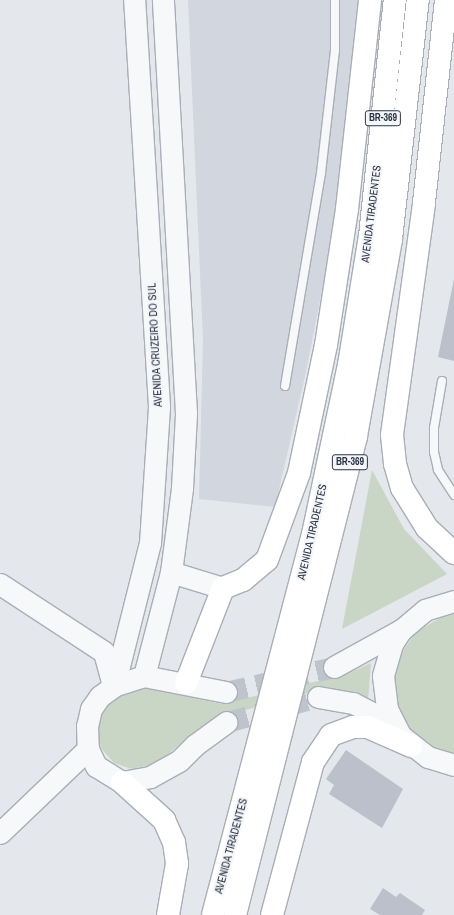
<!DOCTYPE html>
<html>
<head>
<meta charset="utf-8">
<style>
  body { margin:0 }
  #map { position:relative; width:454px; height:915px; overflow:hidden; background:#e4e7ec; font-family:"Archivo Narrow",sans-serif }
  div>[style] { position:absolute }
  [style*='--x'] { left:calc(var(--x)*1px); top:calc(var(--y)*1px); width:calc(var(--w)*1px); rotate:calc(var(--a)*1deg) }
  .built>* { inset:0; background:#d2d6de }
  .green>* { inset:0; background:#c9d6c5 }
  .building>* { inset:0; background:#bbc0ca }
  .tertiary-tunnel>* { height:21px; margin-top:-10.5px; transform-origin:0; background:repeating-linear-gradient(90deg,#bfc3cb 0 21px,transparent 0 31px) }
  .roads { filter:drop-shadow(1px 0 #a9aeb7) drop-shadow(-1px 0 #a9aeb7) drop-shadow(0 1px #a9aeb7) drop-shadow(0 -1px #a9aeb7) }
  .service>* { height:8px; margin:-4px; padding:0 4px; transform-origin:4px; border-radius:4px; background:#f7f8fa }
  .tertiary>* { height:21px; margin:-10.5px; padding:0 10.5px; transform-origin:10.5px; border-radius:10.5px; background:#f7f8fa }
  .trunk>* { height:22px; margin:-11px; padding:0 11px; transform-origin:11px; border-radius:11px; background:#fff }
  span { translate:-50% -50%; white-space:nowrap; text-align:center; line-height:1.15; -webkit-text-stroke:4px #f4f6f9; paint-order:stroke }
  .shield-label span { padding:1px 3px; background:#f4f6f9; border:1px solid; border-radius:3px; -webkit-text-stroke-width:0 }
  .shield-label { font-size:10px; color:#2b3445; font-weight:700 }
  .street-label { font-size:11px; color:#2b3445 }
</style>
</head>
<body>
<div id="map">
  <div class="built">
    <div style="clip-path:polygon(188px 0,365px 0,339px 203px,306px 372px,275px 507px,199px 499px,203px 340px)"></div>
  </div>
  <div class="green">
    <div style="clip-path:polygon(372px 470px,404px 529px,447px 574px,342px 629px)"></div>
    <div style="clip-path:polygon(454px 614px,454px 754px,437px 750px,414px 734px,399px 711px,394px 683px,400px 655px,416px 632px,440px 618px)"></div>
    <div style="clip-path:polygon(371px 663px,368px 701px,323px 689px,216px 718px,193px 733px,166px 756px,150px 765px,132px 769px,114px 763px,101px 748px,97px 731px,100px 716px,108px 704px,129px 691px,148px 687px,168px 689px,189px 697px,222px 704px,347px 674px)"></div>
  </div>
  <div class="building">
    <div style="clip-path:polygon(454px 279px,454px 361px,438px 357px)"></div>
    <div style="clip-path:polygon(346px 750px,403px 789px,382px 828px,329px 794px,334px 785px,326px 779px)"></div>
    <div style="clip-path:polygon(383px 888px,396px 897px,400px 893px,425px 910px,422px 915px,380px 915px,370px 909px)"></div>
  </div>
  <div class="tertiary-tunnel">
    <div style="--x:226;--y:692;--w:111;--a:-13"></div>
    <div style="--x:227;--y:722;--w:94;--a:-15.4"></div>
  </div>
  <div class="roads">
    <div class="service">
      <div style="--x:442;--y:381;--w:48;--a:99.7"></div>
      <div style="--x:434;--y:428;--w:24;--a:90"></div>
      <div style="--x:434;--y:452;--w:18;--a:77"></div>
      <div style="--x:438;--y:470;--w:30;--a:57"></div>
      <div style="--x:285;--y:386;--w:216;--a:-80.4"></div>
      <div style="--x:321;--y:173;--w:123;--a:-83.5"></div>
      <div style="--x:335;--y:51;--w:51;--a:-90"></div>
    </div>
    <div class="tertiary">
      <div style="--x:171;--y:572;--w:54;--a:17.1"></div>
      <div style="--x:0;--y:584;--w:124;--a:33.2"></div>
      <div style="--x:104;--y:652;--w:34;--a:75"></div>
      <div style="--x:454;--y:601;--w:30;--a:163"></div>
      <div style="--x:425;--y:610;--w:31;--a:140"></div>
      <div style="--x:401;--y:630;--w:17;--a:123"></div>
      <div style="--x:392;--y:644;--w:33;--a:106"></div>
      <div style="--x:383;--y:676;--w:33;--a:83"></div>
      <div style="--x:387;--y:709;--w:30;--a:63"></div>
      <div style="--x:401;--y:736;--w:34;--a:38"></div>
      <div style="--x:428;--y:757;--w:27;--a:17"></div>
      <div style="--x:334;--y:667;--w:77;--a:-28.9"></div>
      <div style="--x:144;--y:676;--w:107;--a:-75.4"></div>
      <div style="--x:171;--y:572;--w:85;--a:-82.5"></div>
      <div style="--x:182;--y:488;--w:75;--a:-86.9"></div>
      <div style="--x:186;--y:413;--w:414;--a:-93.2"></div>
      <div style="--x:114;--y:686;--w:147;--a:-75.9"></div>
      <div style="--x:150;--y:543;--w:137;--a:-86.2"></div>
      <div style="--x:159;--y:406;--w:407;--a:-93.5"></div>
      <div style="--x:226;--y:692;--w:84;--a:-169"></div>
      <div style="--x:144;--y:676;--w:32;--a:162"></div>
      <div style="--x:114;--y:686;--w:17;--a:144"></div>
      <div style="--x:100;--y:696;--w:16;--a:125"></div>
      <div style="--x:91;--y:709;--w:17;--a:103"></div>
      <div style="--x:87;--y:726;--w:23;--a:88"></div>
      <div style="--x:88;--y:749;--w:19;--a:65"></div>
      <div style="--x:96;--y:766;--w:31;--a:32"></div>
      <div style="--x:122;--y:782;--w:28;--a:-10"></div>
      <div style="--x:150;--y:777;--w:33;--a:-29"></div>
      <div style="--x:179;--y:761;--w:23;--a:-45"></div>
      <div style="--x:195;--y:745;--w:39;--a:-36"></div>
      <div style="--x:318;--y:697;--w:36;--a:10"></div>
      <div style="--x:353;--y:703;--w:45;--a:27.7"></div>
      <div style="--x:0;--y:833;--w:122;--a:-43.7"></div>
    </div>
    <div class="trunk">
      <div style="--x:446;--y:0;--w:205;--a:96.2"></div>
      <div style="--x:424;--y:204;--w:233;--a:97.9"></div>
      <div style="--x:392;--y:435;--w:29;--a:84"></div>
      <div style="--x:395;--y:464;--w:25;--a:74"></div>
      <div style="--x:402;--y:488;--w:47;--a:58"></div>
      <div style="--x:427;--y:528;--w:37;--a:43"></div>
      <div style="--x:186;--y:683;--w:102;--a:-68.7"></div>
      <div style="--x:223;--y:588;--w:22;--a:-22"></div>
      <div style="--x:243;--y:580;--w:31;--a:-40"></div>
      <div style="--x:267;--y:560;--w:93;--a:-69.8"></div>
      <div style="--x:299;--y:473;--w:131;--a:-78.1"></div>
      <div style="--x:326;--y:345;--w:138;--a:-81.2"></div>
      <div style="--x:347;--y:209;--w:210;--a:-83.7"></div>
      <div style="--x:122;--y:782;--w:57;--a:42.1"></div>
      <div style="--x:164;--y:820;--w:24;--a:66"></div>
      <div style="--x:174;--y:842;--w:22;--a:82"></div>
      <div style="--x:177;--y:864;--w:52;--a:100"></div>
      <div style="--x:213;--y:915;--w:394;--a:-75.3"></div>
      <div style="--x:313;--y:534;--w:173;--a:-78"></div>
      <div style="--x:349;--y:365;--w:131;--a:-80.8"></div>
      <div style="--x:370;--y:236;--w:237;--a:-84"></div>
      <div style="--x:235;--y:915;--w:494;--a:-75.8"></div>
      <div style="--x:356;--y:436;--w:200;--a:-79.9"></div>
      <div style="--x:391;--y:239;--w:241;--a:-83.6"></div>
      <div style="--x:272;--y:915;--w:158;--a:-75"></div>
      <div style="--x:313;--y:762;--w:32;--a:-56"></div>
      <div style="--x:331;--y:735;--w:23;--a:-20"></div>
      <div style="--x:353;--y:727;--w:15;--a:0"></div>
      <div style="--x:368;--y:727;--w:47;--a:23.8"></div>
    </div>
  </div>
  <div class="shield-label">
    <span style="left:383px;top:118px">BR-369</span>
    <span style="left:350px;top:462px">BR-369</span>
  </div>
  <div class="street-label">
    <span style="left:371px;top:214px;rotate:-83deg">AVENIDA TIRADENTES</span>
    <span style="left:155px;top:345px;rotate:-93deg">AVENIDA CRUZEIRO DO SUL</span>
    <span style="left:312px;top:532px;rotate:-77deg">AVENIDA TIRADENTES</span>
    <span style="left:231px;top:846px;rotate:-75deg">AVENIDA TIRADENTES</span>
  </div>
</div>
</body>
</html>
